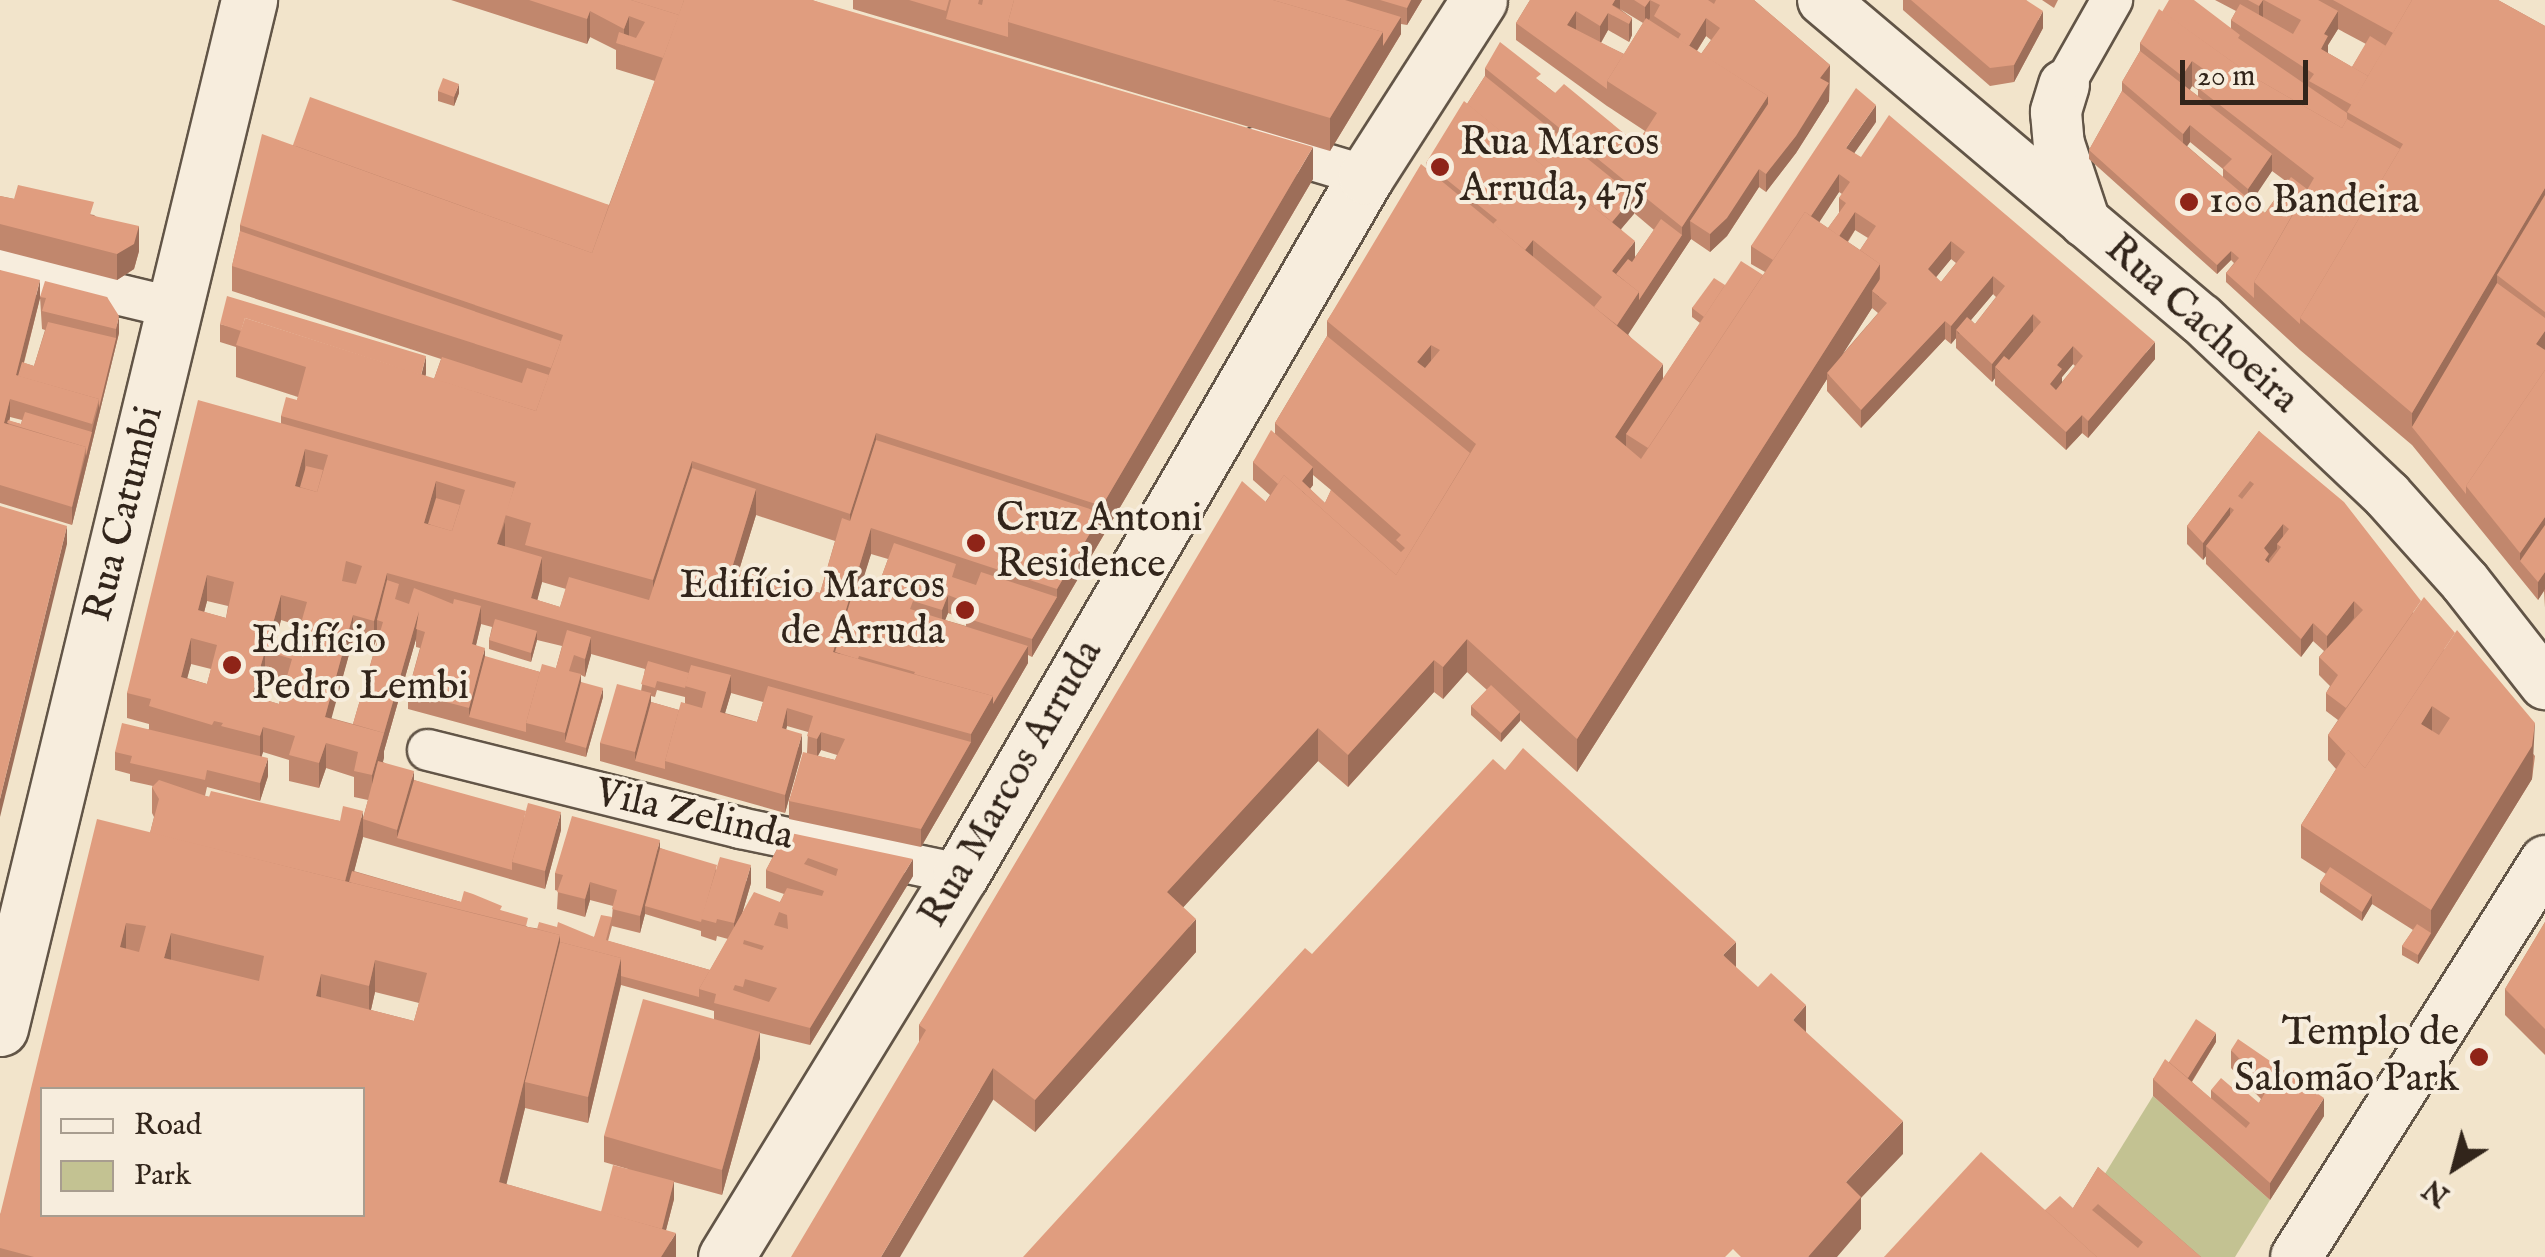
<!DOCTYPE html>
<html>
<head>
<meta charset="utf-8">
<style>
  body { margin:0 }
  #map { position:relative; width:2545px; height:1257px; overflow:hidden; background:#f2e4cb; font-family:"IM FELL English",serif }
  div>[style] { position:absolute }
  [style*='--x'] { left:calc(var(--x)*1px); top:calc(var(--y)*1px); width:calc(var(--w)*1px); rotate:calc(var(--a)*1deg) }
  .green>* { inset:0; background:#c3c292 }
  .roads { filter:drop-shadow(2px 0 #625547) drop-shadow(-2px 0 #625547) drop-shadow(0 2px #625547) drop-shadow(0 -2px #625547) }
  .minor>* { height:40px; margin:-20px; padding:0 20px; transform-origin:20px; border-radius:20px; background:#f7eddd }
  .tertiary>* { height:50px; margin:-25px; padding:0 25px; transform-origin:25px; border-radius:25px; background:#f7eddd }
  .secondary>* { height:55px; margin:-27.5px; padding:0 27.5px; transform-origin:27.5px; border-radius:27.5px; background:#f7eddd }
  .wall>* { inset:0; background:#c1876d }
  .shaded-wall>* { inset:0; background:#9d6e59 }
  .building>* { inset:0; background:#e09d7f }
  .dots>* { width:28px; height:28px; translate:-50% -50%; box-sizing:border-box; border:5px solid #f7eddd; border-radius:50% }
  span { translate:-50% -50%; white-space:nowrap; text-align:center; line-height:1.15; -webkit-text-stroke:8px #f7eddd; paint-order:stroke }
  .poi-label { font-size:40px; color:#32251b }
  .left { translate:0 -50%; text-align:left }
  .right { translate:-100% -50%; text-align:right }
  .street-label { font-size:40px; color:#32251b }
  .legend { position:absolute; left:40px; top:1087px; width:325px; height:130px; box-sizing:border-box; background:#f7eddd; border:2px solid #a89d8f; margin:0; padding:12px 18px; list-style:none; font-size:30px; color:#32251b }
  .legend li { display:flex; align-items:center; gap:20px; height:50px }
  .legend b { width:50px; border:2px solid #a89d8f }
  .north { position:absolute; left:2405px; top:1117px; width:100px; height:100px; -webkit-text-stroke:8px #f7eddd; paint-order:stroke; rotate:216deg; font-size:28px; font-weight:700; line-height:40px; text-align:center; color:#32251b }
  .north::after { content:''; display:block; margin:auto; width:35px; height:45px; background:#32251b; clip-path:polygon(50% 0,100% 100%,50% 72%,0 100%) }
  .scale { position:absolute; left:2180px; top:60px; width:128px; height:45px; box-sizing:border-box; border:5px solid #32251b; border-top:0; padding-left:12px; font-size:30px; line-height:35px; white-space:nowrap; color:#32251b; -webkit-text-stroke:8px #f7eddd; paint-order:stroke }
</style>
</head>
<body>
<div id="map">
  <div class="green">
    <div style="clip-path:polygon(2153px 1096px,2270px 1200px,2235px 1257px,2181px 1257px,2098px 1185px)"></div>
  </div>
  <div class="roads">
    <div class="minor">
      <div style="--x:2064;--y:85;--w:98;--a:-60.5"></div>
      <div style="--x:1262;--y:145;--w:109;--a:16.6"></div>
      <div style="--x:0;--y:266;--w:180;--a:13.5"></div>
      <div style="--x:428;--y:750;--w:322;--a:14"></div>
      <div style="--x:740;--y:828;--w:226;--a:11.8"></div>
    </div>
    <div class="tertiary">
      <div style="--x:1823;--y:0;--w:495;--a:40.2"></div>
      <div style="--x:2201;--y:319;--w:256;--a:43.4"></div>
      <div style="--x:2387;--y:495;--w:117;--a:48.1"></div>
      <div style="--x:2465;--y:582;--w:130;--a:51.9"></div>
      <div style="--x:2064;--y:85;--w:28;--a:107"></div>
      <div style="--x:2056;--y:112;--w:32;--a:85"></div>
      <div style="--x:2059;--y:144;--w:82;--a:71.6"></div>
      <div style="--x:2296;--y:1257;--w:468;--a:-57.8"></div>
    </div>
    <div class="secondary">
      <div style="--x:0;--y:1028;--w:1058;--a:-76.38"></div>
      <div style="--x:726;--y:1257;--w:449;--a:-58.5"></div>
      <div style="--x:961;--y:874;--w:807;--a:-59.88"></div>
      <div style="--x:1366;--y:176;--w:209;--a:-57.3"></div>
    </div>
  </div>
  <div class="wall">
    <div style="clip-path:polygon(evenodd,451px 0,812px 0,1313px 179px,1032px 657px,1028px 655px,1028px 663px,921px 847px,789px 819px,789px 801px,807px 753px,808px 732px,787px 726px,786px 729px,802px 752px,785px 813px,600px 761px,600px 743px,641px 691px,645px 669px,591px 654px,585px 677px,581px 675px,581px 682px,603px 697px,586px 757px,408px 709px,408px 692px,420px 648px,416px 647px,416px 639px,384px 751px,383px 762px,414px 780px,561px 830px,545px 889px,363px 837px,354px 871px,461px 902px,502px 911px,528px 927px,594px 937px,612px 917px,613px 906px,590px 900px,585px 917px,557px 909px,558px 891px,555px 890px,555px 873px,660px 848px,751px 883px,742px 914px,780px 902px,784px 894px,766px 888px,766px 870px,786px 832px,913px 876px,810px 1045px,760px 1033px,760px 1058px,722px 1195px,674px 1182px,674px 1199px,666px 1230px,676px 1257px,0 1257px,0 1215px,150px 833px,154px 817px,152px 813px,152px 787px,153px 786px,130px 781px,130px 774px,115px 770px,115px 752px,149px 729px,149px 724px,127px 718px,127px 693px,281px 423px,281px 416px,297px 400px,298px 397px,236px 377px,236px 347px,220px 342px,220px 324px,434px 379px,441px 359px,232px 291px,232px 266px,240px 232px,240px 225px,293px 145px,609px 205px,655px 81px,616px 69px,616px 50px,590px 37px,587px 44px,451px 0,756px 515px,835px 541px,820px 593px,739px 570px,756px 515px,451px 0,871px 554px,888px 559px,877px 589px,861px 584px,871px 554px,451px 0,542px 582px,566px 589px,560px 607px,537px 600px,542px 582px,451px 0,207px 601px,228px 606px,226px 618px,204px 612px,207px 601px,451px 0,948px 613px,966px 620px,966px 626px,945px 620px,948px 613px,451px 0,281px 620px,300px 626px,294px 648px,275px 643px,281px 620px,451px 0,481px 624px,492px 627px,489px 640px,489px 649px,531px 662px,537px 640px,562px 646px,556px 668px,540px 672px,485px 657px,476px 645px,481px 624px,451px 0,377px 637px,378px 638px,353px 724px,331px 718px,353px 640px,374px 646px,377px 637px,451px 0,191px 664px,211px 669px,207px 684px,187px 678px,191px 664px,451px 0,265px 677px,285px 682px,279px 704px,259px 698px,265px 677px,451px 0,657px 690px,685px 697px,685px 703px,679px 710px,651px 702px,651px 696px,655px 697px,657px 690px,451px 0,731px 693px,763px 702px,757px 722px,725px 713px,731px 693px,451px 0,821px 750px,837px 755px,835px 760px,818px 756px,821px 750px,451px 0,263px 752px,289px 760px,289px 781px,319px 788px,326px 768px,354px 777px,354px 797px,368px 800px,363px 818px,340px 821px,205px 796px,207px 787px,260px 801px,268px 776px,261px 757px,263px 752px,451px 0,645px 914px,701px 931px,701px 936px,716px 941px,717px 936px,728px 939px,710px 970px,608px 941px,612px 926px,640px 933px,645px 914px,451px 0,621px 985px,714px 1011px,714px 1019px,604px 1136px,604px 1162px,628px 1169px,601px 1212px,506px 1184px,525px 1108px,588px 1123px,621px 985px,451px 0,375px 992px,419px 1003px,414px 1021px,371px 1010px,375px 992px)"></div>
    <div style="clip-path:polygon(853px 0,1422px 0,1407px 25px,1401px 24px,1401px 34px,1330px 151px,853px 9px)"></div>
    <div style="clip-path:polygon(evenodd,1530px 0,1754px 0,1830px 65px,1829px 101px,1796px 153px,1766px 192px,1759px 187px,1727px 236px,1710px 252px,1691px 239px,1628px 334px,1663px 379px,1700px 323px,1692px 317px,1692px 308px,1725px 285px,1763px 275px,1765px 272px,1751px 264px,1751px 246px,1876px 122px,1854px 153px,2155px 359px,2088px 438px,2082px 433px,2066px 450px,1995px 385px,1995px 378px,1992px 382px,1956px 348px,1956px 338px,1951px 344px,1945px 339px,1861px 428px,1827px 391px,1827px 379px,1577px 772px,1520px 720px,1501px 742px,1471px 715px,1471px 706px,1487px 690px,1467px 672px,1443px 699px,1434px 692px,1348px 787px,1318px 761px,1183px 907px,1196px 952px,1035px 1132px,919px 1042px,919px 1025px,1270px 495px,1253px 480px,1253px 462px,1275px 433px,1275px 423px,1327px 336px,1327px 321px,1426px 168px,1426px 163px,1467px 104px,1485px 76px,1485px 68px,1541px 82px,1555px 93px,1637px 144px,1645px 131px,1607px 106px,1516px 40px,1516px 23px,1530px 0,1620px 9px,1643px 23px,1624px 54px,1601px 43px,1608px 30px,1629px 42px,1632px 35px,1632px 18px,1620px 9px,1530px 0,1706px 36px,1711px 40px,1701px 54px,1697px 51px,1706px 36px,1530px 0,1839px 192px,1842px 194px,1839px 198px,1839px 213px,1828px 228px,1819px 222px,1839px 192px,1530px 0,1634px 213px,1654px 230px,1635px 257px,1621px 229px,1634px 213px,1530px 0,1855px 230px,1868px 238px,1860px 250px,1848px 242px,1855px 230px,1530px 0,1951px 259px,1956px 263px,1941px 282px,1936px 277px,1951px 259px,1530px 0,1993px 294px,1996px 297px,1975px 324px,1971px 320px,1993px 294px,1530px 0,1872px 308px,1878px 313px,1841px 356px,1872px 308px,1530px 0,2073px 364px,2075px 366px,2062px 382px,2062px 377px,2073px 364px,1530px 0,1313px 475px,1331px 490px,1325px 503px,1310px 489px,1313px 485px,1313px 475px)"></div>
    <div style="clip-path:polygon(1903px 0,2026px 0,2043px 28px,2014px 82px,1990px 86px,1903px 10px)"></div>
    <div style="clip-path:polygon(2042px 0,2058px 0,2054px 8px)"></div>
    <div style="clip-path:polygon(evenodd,2215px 0,2498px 0,2545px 26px,2545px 608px,2544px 591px,2538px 600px,2412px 445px,2300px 350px,2226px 282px,2226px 273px,2234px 263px,2231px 260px,2217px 274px,2089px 159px,2089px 150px,2122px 91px,2122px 82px,2140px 51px,2140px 43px,2162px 12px,2231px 28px,2231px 20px,2236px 11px,2215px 0,2338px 29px,2366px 44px,2352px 67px,2328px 53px,2328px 45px,2338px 29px,2215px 0,2192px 86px,2198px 90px,2198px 96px,2190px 90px,2192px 86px,2215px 0,2190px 142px,2223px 169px,2223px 177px,2187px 146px,2190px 142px,2215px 0,2272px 171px,2287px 182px,2265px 213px,2251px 201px,2272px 171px)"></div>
    <div style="clip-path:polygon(438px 91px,459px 93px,454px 106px,438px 101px)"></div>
    <div style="clip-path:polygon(0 196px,94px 215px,139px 251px,134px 269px,117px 280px,0 250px)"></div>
    <div style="clip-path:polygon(evenodd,0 270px,40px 298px,24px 363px,34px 366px,45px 330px,42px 329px,40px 297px,107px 297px,119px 333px,72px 525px,0 503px,0 270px,10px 417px,22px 420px,21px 424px,9px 421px,10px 417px)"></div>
    <div style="clip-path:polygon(2259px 431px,2535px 756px,2532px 779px,2418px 964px,2402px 955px,2402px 946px,2413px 930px,2372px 904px,2362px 921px,2320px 892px,2320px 883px,2326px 874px,2301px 858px,2301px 825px,2336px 769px,2328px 760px,2328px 735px,2338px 720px,2326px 711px,2326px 693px,2330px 686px,2319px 675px,2319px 657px,2324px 651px,2313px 641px,2301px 657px,2206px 564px,2206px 556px,2203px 560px,2187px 544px,2187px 526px)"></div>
    <div style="clip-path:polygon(2545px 922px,2545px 1055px,2505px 1015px,2505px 989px)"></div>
    <div style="clip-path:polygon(2216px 1042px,2192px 1082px,2211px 1099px,2211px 1090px,2235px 1090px,2259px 1103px,2261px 1099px,2231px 1068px,2231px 1050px,2324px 1116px,2270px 1200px,2153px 1096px,2153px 1079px,2169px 1062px)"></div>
    <div style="clip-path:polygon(2098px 1167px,2201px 1257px,1884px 1257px,2045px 1210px,2073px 1208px)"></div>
  </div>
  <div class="shaded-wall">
    <div style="clip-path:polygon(1411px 0,1422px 0,1407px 25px,1407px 8px)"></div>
    <div style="clip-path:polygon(1615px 0,1620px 0,1620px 9px,1612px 5px)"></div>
    <div style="clip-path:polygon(1650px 0,1650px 18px,1645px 25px,1645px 7px)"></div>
    <div style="clip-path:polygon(2263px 0,2263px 17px,2259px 24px,2259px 6px)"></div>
    <div style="clip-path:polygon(590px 11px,590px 37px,587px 44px,587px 19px)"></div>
    <div style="clip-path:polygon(1576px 11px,1576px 29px,1567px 43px,1567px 25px)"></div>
    <div style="clip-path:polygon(2043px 11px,2043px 28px,2014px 82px,2014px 65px)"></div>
    <div style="clip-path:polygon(2338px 11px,2338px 29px,2328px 45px,2328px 54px,2321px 49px,2324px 34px)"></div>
    <div style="clip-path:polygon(1608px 13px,1608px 30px,1600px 44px,1600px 26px)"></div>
    <div style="clip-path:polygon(629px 16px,629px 42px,624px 46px,624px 29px)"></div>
    <div style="clip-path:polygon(1401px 17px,1401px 34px,1330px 151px,1330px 118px,1383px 32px)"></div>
    <div style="clip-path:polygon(1632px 18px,1632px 35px,1629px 42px,1629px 24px)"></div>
    <div style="clip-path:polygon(1706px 18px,1706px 36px,1685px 69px,1685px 51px)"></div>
    <div style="clip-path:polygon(2192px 61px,2192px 86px,2182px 101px,2182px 76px)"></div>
    <div style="clip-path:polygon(1830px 65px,1829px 101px,1796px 153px,1766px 192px,1766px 174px,1820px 78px)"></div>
    <div style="clip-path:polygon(459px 84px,459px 93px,454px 106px,454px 97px)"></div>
    <div style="clip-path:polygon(1768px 96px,1768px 122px,1690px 221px,1691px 239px,1639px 318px,1639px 300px,1682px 235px,1682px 227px)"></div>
    <div style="clip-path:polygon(1876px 105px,1876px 122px,1846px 165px,1846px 148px)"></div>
    <div style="clip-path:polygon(2190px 125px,2190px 142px,2183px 152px,2183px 134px)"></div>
    <div style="clip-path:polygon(1313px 147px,1313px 179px,1032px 657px,1032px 639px,1057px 597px,1057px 589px,1102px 513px,1102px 506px)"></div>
    <div style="clip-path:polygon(2272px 154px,2272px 171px,2248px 207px,2248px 189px)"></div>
    <div style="clip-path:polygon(1759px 169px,1759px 187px,1727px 236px,1710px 252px,1710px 234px)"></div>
    <div style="clip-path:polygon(1839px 174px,1839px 192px,1813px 232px,1809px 219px)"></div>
    <div style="clip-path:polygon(2545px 188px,2545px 221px,2497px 275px,2497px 301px,2412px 427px,2412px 445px,2412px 413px)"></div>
    <div style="clip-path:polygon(1634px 196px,1634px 214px,1608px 244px,1608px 227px)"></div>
    <div style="clip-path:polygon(1855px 212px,1855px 230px,1833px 263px,1833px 246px)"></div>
    <div style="clip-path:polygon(139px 226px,139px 251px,134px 269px,117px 280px,117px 254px)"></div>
    <div style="clip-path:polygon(1533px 240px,1533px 266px,1522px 254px)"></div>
    <div style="clip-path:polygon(1635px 241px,1635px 266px,1620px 286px,1612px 271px)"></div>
    <div style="clip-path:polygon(1951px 241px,1951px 259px,1928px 287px,1928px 269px)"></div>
    <div style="clip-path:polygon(2231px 251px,2231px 260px,2217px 274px,2217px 265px)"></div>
    <div style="clip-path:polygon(1880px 264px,1879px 297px,1872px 291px,1872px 308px,1829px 376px,1827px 373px,1827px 379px,1577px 772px,1577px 739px)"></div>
    <div style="clip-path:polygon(1993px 276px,1993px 294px,1959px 334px,1956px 330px,1956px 338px,1951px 344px,1951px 326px)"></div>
    <div style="clip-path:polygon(40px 280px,40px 298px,18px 385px,16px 375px)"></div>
    <div style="clip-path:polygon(1639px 292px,1639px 318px,1614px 356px,1614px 330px)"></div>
    <div style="clip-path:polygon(2033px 314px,2033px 332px,2000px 372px,1995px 367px,1995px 378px,1992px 382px,1992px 364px)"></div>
    <div style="clip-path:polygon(119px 316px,119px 333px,72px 525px,72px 507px,116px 338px,116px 329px)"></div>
    <div style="clip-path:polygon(1945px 321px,1945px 339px,1861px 428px,1861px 410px)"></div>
    <div style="clip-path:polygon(2545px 331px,2545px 349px,2536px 362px,2536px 344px)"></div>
    <div style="clip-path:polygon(2155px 342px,2155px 359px,2088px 438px,2088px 421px)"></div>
    <div style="clip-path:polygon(1431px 345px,1431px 377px,1417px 362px)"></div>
    <div style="clip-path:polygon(2073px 346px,2073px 364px,2062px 377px,2062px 387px,2050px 402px,2050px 384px,2057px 365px)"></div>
    <div style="clip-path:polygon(426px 356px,426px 374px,418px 405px,418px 388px)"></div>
    <div style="clip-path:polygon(1663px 364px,1663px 396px,1626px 434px,1626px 452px,1615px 437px)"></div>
    <div style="clip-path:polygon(10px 399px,10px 417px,7px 432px,4px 423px)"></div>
    <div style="clip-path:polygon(2082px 415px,2082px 433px,2066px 450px,2066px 432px)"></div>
    <div style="clip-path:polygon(876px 433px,876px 466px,850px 547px,850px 514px)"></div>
    <div style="clip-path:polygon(305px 449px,305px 475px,295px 502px,295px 486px)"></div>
    <div style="clip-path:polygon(692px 461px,692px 493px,653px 612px,653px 580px)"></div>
    <div style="clip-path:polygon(1313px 467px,1313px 485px,1302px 499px,1302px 481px)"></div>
    <div style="clip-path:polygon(436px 481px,436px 507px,426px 540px,424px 523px)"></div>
    <div style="clip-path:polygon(756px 489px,756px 515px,732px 593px,732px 568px)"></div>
    <div style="clip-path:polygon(2230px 507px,2230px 525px,2206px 546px,2206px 556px,2203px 560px,2203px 543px)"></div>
    <div style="clip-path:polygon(2545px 517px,2545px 543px,2520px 561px,2520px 579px,2520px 553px)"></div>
    <div style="clip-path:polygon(505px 522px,505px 547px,497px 544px)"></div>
    <div style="clip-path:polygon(2283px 524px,2283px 541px,2277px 544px,2277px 549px,2269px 559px,2269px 572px,2265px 577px,2264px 548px)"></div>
    <div style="clip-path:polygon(67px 526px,67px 544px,0 817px,0 799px)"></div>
    <div style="clip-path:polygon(871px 528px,871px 554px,838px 661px,833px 652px)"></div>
    <div style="clip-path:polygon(542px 557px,542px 582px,534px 613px,531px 598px)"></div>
    <div style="clip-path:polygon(2545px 572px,2545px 589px,2538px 600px,2538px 582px)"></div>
    <div style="clip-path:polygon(387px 573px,387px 598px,377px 620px,377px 637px,374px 646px,374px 621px)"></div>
    <div style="clip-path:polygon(207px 575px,207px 601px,198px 636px,198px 610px)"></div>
    <div style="clip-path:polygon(281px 595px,281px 620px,272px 653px,268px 641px)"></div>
    <div style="clip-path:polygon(948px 595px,948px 613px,942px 628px,942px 610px)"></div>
    <div style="clip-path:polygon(2354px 601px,2354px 618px,2327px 654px,2327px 636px)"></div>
    <div style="clip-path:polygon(481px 606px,481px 624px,472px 662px,472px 644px)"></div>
    <div style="clip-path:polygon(419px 611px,416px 639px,384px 751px,384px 758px,372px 801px,372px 775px)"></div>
    <div style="clip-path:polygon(353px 615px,353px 640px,325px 742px,325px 717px)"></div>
    <div style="clip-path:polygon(2313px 623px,2313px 641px,2301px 657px,2301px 639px)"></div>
    <div style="clip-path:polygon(537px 631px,537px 640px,531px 662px,531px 653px)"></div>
    <div style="clip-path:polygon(591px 637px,591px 655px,585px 677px,585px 659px)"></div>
    <div style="clip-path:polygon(191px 638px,191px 664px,181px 702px,181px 677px)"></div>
    <div style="clip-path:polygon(1467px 639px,1467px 672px,1443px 699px,1443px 667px)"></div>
    <div style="clip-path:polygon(1028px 646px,1028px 663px,921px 847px,921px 829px,971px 742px,971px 734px,993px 696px)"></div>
    <div style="clip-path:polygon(485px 648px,485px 666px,469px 717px,469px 708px)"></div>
    <div style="clip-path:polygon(265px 651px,265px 677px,252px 722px,252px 696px)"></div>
    <div style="clip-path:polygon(1434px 660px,1434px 692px,1348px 787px,1348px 755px)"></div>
    <div style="clip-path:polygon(581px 674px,581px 691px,565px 742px,565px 751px,565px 733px)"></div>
    <div style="clip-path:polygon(731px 675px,731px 693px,720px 730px,720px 712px)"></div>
    <div style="clip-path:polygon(603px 688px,603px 697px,586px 757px,586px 748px)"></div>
    <div style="clip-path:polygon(651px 693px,651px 711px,635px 761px,635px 752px)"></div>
    <div style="clip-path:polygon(2432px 706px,2432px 738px,2421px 724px)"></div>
    <div style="clip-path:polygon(787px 708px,787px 726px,782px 746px,782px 728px)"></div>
    <div style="clip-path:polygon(1520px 712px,1520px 721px,1501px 742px,1501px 733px)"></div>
    <div style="clip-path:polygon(2535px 723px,2532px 779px,2418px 964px,2418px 955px,2431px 933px,2431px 910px)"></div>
    <div style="clip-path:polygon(263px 727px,263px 752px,260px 762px,260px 736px)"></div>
    <div style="clip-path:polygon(1318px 728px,1318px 761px,1167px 925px,1167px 892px)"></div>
    <div style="clip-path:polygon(821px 732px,821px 750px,817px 757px,817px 739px)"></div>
    <div style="clip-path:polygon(802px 734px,802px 752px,785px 813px,785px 795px)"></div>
    <div style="clip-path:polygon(326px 743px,326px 768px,319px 788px,319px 763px)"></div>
    <div style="clip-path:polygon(268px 758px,268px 776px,260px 801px,260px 783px)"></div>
    <div style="clip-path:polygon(414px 771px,414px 789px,397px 838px,397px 830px)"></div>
    <div style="clip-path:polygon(363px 811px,363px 837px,346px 903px,344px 886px)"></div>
    <div style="clip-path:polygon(561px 812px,561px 830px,545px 889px,545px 871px)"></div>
    <div style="clip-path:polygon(660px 840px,660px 858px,645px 906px,645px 914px,640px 933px,640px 916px)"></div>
    <div style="clip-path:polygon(913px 859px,913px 876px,810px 1045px,810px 1028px)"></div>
    <div style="clip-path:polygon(751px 865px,751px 883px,734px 941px,734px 923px)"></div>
    <div style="clip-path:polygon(590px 882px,590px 900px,585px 917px,585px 899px)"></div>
    <div style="clip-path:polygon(2372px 895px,2372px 904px,2362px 921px,2362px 912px)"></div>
    <div style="clip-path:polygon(1196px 919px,1196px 952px,1035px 1132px,1035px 1100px)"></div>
    <div style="clip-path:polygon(126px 923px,126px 955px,120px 947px)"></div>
    <div style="clip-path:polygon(171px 933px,171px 965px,164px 958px)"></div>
    <div style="clip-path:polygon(560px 935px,560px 967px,525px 1082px,525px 1108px,499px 1215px,499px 1182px)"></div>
    <div style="clip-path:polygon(1736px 942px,1736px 974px,1723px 955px)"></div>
    <div style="clip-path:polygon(621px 958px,621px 984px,588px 1123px,588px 1097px)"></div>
    <div style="clip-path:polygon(375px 960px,375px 992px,369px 1018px,369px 986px)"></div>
    <div style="clip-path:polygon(321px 974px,321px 1006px,316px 996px)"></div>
    <div style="clip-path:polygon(1806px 1005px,1806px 1037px,1793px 1020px)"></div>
    <div style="clip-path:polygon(760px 1032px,760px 1058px,722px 1195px,722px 1170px)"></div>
    <div style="clip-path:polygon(2216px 1033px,2216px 1042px,2187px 1089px,2187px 1079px)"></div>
    <div style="clip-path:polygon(993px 1068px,993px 1100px,900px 1257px,881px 1257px)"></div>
    <div style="clip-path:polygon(2324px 1098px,2324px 1116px,2270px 1200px,2270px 1183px)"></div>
    <div style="clip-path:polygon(1903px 1121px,1903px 1154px,1861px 1198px,1861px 1229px,1837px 1257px,1808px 1257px,1846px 1182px)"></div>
    <div style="clip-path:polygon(674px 1181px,674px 1199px,659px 1257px,658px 1243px)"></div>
    <div style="clip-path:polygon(676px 1233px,676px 1257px,661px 1257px)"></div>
  </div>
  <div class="building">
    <div style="clip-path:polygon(529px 0,631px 0,679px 15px,663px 58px,616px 43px,619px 32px,636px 38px,645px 22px,629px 16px,624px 29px,590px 11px,587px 19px)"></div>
    <div style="clip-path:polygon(631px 0,684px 0,679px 15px)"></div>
    <div style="clip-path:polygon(684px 0,812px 0,1313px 147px,1102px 506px,876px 433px,850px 514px,692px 461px,653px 580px,525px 545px,531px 523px,505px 515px,516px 482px,281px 416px,286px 397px,297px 400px,306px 367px,236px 345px,245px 318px,536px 411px,563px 335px,240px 225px,262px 134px,592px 253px)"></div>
    <div style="clip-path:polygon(909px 0,949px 0,946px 11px)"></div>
    <div style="clip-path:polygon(951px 0,979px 0,978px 4px,982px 5px,983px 0,1014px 0,1008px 22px,1008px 37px,946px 19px)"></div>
    <div style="clip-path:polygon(1014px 0,1273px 0,1383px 32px,1330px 118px,1008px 22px)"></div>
    <div style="clip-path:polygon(1273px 0,1345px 0,1401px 17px,1383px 46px,1383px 32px)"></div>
    <div style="clip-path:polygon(1380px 0,1411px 0,1407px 8px)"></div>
    <div style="clip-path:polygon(1530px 0,1615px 0,1612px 5px,1632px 18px,1629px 24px,1608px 13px,1600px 26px,1576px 11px,1567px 25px,1624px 54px,1607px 81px,1607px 89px,1516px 23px)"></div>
    <div style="clip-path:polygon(1634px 0,1650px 0,1645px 7px)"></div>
    <div style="clip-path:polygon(1650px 0,1708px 0,1714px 4px,1716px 0,1754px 0,1830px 65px,1820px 78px,1829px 83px,1796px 136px,1766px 174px,1759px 169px,1727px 218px,1710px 234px,1690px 221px,1768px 104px,1768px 96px,1701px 54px,1720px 28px,1706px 18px,1689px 46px,1678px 39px,1681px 34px,1654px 16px,1660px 5px)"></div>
    <div style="clip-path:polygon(1911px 0,2026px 0,2043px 11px,2014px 65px,1990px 68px)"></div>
    <div style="clip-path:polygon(2169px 0,2194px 0,2240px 35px,2238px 38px,2347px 113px,2347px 119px,2342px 128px,2255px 78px,2162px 12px)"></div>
    <div style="clip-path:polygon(2248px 0,2263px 0,2259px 6px)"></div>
    <div style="clip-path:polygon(2264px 0,2318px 0,2338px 11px,2324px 34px,2328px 36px,2321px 49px,2368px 76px,2352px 105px,2309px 81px,2314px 74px,2231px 20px,2240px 4px,2293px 34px,2301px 20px)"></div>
    <div style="clip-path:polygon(2333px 0,2412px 0,2393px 33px)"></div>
    <div style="clip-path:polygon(2412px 0,2498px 0,2545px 26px,2545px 188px,2412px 413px,2300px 318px,2403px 144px,2347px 112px)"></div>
    <div style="clip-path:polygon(2159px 9px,2255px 78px,2342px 128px,2347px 119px,2400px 149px,2300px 318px,2300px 324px,2254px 282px,2314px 178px,2198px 88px,2209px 73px,2192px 61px,2182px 76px,2140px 43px)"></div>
    <div style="clip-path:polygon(1646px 18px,1768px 96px,1682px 227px,1485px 68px,1500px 42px,1541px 74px,1536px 78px,1555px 93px,1564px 84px,1637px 144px,1657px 113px,1607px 81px)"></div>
    <div style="clip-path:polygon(2370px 36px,2386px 46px,2368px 76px,2352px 67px)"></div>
    <div style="clip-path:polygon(2140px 51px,2272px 154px,2248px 189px,2223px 168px,2232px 159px,2190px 125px,2183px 134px,2122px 82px)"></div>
    <div style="clip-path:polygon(1485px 76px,1634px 196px,1612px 222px,1467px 104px)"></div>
    <div style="clip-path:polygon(443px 78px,459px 84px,454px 97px,438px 91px)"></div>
    <div style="clip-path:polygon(evenodd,1856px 88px,1876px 105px,1846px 148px,1861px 157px,1889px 115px,2155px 342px,2088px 421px,2082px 415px,2066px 432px,1995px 367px,2004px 356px,2009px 360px,2041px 322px,2033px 314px,1992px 364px,1956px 330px,1967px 317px,1975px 324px,2005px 286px,1993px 276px,1951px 326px,1945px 321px,1861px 410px,1827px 373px,1887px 303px,1872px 291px,1880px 279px,1880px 264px,1860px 250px,1876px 226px,1855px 212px,1839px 236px,1828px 228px,1846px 203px,1839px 198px,1850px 182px,1839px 174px,1811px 216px,1805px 212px,1773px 260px,1751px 246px,1856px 88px,1951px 241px,1965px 252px,1941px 282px,1928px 269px,1951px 241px,1856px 88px,2073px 346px,2083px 356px,2056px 390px,2050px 384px,2062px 369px,2057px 365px,2073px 346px)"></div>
    <div style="clip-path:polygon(2122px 91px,2265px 213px,2291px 177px,2307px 189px,2254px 282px,2254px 298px,2226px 273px,2239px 258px,2231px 251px,2217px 265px,2089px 150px)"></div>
    <div style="clip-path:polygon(310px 97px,609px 205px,592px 253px,293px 145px)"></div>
    <div style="clip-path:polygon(1464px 101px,1635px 241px,1612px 271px,1639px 292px,1617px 325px,1594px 307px,1602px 297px,1533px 240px,1525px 250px,1493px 224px,1497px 220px,1426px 163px)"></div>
    <div style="clip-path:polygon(evenodd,1421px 164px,1663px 364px,1615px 437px,1641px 459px,1805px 212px,1880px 264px,1577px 739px,1467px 639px,1443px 667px,1434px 660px,1348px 755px,1318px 728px,1167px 892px,1196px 919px,1035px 1100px,993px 1068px,881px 1257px,791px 1257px,926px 1030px,919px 1025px,1242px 481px,1266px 502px,1284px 475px,1396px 575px,1476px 444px,1327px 321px,1421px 164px,1431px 345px,1440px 350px,1425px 368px,1417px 362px,1431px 345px)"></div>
    <div style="clip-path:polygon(18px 185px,94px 202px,90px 215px,139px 226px,134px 244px,117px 254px,0 224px,0 196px,14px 199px)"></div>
    <div style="clip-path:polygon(2545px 195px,2545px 312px,2497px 275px)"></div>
    <div style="clip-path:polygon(1661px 219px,1682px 235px,1639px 300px,1639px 292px,1616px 274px,1628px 259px,1632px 262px)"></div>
    <div style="clip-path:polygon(240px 231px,561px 341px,551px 368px,232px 266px)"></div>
    <div style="clip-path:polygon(1741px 261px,1763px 275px,1648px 448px,1626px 434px)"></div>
    <div style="clip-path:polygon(0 270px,40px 280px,16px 375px,99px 399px,92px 424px,10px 399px,4px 423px,86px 447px,72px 507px,0 485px)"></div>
    <div style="clip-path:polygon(1714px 278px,1725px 285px,1704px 317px,1692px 308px)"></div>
    <div style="clip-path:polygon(45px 281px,107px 297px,119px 316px,116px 329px,42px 311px,46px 298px,40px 297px)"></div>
    <div style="clip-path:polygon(2497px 283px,2545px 318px,2545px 331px,2536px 344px,2545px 350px,2545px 370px,2466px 486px,2466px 494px,2412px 427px)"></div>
    <div style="clip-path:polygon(227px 296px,426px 356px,421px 375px,245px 318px,241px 331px,220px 324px)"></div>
    <div style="clip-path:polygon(48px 322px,116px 338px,99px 408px,99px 399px,18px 376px,22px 362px,34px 366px)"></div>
    <div style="clip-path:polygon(1327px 336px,1470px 453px,1396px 575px,1284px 475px,1278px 484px,1253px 462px,1271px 430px,1313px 467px,1302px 481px,1325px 503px,1331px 490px,1401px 552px,1405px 548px,1396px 540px,1401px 535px,1275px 423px)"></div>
    <div style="clip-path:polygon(442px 357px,522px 383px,527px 368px,549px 375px,536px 411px,434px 379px)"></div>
    <div style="clip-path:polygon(2545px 370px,2545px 517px,2520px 553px,2466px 486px)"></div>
    <div style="clip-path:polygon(evenodd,198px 400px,514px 488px,497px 544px,542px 557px,531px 598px,560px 607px,569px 577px,649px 600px,692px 468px,756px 489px,732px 568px,820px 593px,842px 518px,850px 521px,876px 440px,1102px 513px,1057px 589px,871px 528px,833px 652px,993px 696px,971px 734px,387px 573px,374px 621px,353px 615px,325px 717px,384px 733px,372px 775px,354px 771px,358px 752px,326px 743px,319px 763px,289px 755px,295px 736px,263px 727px,260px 736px,221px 726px,223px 723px,214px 721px,212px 725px,149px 706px,151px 699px,127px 693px,198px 400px,305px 449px,328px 455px,317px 492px,295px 486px,305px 449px,198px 400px,436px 481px,465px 490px,452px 531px,424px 523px,436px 481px,198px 400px,346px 561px,362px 566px,356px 584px,342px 581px,346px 561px,198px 400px,207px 575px,234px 582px,226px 618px,198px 610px,207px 575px,198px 400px,281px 595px,307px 602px,294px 648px,268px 641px,281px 595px,198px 400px,191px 638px,217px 645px,207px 684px,181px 677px,191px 638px,198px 400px,265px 651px,292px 659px,279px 704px,252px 696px,265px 651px)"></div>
    <div style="clip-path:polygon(25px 412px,92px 432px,86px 456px,86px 447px,7px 423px,8px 420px,21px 424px)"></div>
    <div style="clip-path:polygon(evenodd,2259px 431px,2344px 502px,2421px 601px,2346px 708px,2326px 693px,2338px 675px,2319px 657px,2363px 610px,2354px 601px,2327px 636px,2313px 623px,2301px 639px,2206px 546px,2234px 510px,2230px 507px,2203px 543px,2187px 526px,2259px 431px,2250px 481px,2254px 484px,2242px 499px,2238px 496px,2250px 481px,2259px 431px,2283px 524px,2289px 529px,2277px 544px,2281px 547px,2269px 563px,2265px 560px,2269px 554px,2264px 548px,2283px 524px)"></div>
    <div style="clip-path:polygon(306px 466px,323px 470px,317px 492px,300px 487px)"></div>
    <div style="clip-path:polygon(436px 498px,460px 505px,452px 531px,428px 524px)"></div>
    <div style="clip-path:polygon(0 506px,67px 526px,0 799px)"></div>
    <div style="clip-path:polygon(2545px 525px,2545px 572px,2538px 582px,2520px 561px)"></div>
    <div style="clip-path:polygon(894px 543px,956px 564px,952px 577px,976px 585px,981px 572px,1057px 597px,1032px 639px,966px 618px,971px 604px,948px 595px,942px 610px,913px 601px,910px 609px,1028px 646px,993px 704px,993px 696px,914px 674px,915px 672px,859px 656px,858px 659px,835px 652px,856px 582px,877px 589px)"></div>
    <div style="clip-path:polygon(387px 580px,399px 584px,395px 599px,409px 604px,414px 588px,453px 604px,454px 599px,481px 606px,472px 644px,485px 648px,469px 708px,408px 692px,425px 632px,416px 629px,419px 611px,382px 740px,384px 733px,353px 724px,383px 622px,377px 620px)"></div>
    <div style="clip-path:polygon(2424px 597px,2455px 633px,2365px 768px,2348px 750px,2346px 754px,2328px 735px)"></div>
    <div style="clip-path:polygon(495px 619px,537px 631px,531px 653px,489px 640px)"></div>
    <div style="clip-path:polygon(567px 630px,591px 637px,585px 659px,574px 655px,569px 671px,581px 674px,565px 733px,526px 723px,542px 664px,556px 668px)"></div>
    <div style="clip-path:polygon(evenodd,2457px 630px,2535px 723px,2532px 746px,2431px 910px,2301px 825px,2348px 750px,2365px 768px,2457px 630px,2432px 706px,2450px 718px,2439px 735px,2421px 724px,2432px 706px)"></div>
    <div style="clip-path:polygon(485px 656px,540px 672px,526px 723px,526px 732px,469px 717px)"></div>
    <div style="clip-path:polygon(648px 661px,689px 673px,685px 688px,657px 681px,655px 688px,641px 684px)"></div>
    <div style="clip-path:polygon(691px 665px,731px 675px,720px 712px,740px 718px,757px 722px,768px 686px,971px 742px,921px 829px,789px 801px,803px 752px,835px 760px,845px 739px,821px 732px,817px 739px,807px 736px,813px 716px,787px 708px,782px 728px,802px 734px,785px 795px,665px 761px,681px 702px,702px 708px,706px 692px,685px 686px)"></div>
    <div style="clip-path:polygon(581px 682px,603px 688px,586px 748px,565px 742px)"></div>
    <div style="clip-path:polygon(617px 684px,651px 693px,635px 752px,600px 743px)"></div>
    <div style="clip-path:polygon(1491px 685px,1520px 712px,1501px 733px,1471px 706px)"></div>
    <div style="clip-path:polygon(651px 702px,679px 710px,665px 761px,665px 769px,635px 761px)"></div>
    <div style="clip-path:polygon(122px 723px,268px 758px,260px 783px,207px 770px,205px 780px,130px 763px,132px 756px,115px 752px)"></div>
    <div style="clip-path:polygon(1523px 748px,1736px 942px,1723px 955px,1758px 987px,1771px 973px,1806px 1005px,1793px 1020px,1903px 1121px,1846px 1182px,1861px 1197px,1808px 1257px,1741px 1257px,1733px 1249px,1725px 1257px,1023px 1257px,1305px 948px,1312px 954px,1493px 759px,1505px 770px)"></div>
    <div style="clip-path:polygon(378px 761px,414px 771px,397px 830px,363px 819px)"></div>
    <div style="clip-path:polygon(159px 780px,209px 797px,211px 791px,340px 821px,343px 806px,363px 811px,345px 881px,150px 833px,159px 799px,152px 787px)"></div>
    <div style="clip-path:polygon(414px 780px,526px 811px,512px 862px,512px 870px,397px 838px)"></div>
    <div style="clip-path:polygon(528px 803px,561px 812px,545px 871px,512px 862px)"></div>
    <div style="clip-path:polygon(572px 816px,660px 840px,640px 916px,612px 909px,617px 890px,590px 882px,585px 899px,557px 892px,563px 875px,555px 873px)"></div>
    <div style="clip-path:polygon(evenodd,97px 819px,560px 935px,499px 1182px,676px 1233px,661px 1257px,34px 1257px,0 1248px,0 1215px,97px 819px,126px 923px,146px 926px,139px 952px,120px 947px,126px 923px,97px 819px,171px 933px,264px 956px,259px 981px,164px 958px,171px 933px,97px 819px,375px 960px,427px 973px,414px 1021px,316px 996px,321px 974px,369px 986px,375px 960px,97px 819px,42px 1090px,362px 1090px,362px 1214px,42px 1214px,42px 1090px)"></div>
    <div style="clip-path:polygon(evenodd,786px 832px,913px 859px,810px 1028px,714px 1003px,716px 994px,699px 989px,754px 892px,780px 902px,787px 888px,822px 896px,824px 891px,766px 870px,786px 832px,808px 858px,838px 869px,836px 876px,804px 864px,808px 858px,786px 832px,779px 912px,787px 915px,788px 929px,774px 925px,779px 912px,786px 832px,744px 940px,764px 946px,762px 950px,743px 944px,744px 940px,786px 832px,745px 979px,777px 988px,769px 1002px,733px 990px,735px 985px,743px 987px,745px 979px)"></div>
    <div style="clip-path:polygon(660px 848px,717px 865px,701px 922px,645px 906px)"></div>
    <div style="clip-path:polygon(720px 857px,751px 865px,734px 923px,717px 919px,716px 923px,701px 919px)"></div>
    <div style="clip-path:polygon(2330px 867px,2372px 895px,2362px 912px,2320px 883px)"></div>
    <div style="clip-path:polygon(352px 871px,461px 902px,464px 891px,473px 894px,502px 906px,500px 910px,528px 918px,526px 926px,349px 882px)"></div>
    <div style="clip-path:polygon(601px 915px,612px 917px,606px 940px,710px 970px,699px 989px,699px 997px,621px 976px,621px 958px,560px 942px,560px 935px,537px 929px,539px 922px,557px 927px,558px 922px,594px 937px)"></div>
    <div style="clip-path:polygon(2545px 922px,2545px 1029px,2505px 989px)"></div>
    <div style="clip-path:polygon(2417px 924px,2431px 933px,2418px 955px,2402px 946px)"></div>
    <div style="clip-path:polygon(560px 942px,621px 958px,588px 1097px,525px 1082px)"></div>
    <div style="clip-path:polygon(643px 999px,760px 1032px,722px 1170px,604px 1136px)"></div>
    <div style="clip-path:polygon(2196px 1019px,2216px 1033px,2188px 1078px,2169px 1062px)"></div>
    <div style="clip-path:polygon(2238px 1039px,2324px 1098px,2270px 1183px,2153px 1079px,2165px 1059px,2246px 1128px,2250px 1123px,2211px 1090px,2221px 1078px,2235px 1090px,2238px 1085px,2259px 1103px,2268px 1088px,2231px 1050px)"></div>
    <div style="clip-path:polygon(1981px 1152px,2097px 1257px,1884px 1257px)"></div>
    <div style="clip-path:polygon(613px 1165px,674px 1181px,662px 1229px,601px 1212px)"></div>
    <div style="clip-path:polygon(evenodd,2098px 1167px,2201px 1257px,2097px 1257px,2045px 1210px,2060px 1196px,2073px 1208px,2098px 1167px,2098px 1204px,2143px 1242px,2138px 1248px,2092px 1210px,2098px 1204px)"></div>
  </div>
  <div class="dots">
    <div style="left:1440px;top:167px;background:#8f2418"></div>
    <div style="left:2189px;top:202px;background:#8f2418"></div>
    <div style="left:976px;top:543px;background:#8f2418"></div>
    <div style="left:965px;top:610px;background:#8f2418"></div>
    <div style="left:232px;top:665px;background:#8f2418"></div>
    <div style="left:2479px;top:1057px;background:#8f2418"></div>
  </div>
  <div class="poi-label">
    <span class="left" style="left:1460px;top:167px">Rua Marcos<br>Arruda, 475</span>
    <span class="left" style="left:2209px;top:202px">100 Bandeira</span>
    <span class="left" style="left:996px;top:543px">Cruz Antoni<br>Residence</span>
    <span class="right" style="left:945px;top:610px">Edifício Marcos<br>de Arruda</span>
    <span class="left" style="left:252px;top:665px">Edifício<br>Pedro Lembi</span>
    <span class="right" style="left:2459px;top:1057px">Templo de<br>Salomão Park</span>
  </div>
  <div class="street-label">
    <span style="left:2201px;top:325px;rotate:42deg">Rua Cachoeira</span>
    <span style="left:125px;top:514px;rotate:-76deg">Rua Catumbi</span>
    <span style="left:1012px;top:784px;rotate:-60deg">Rua Marcos Arruda</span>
    <span style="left:694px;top:816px;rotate:13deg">Vila Zelinda</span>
  </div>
  <ul class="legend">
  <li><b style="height:12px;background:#f7eddd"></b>Road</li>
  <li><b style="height:28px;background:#c3c292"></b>Park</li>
  </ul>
  <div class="north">N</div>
  <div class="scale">20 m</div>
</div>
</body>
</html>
